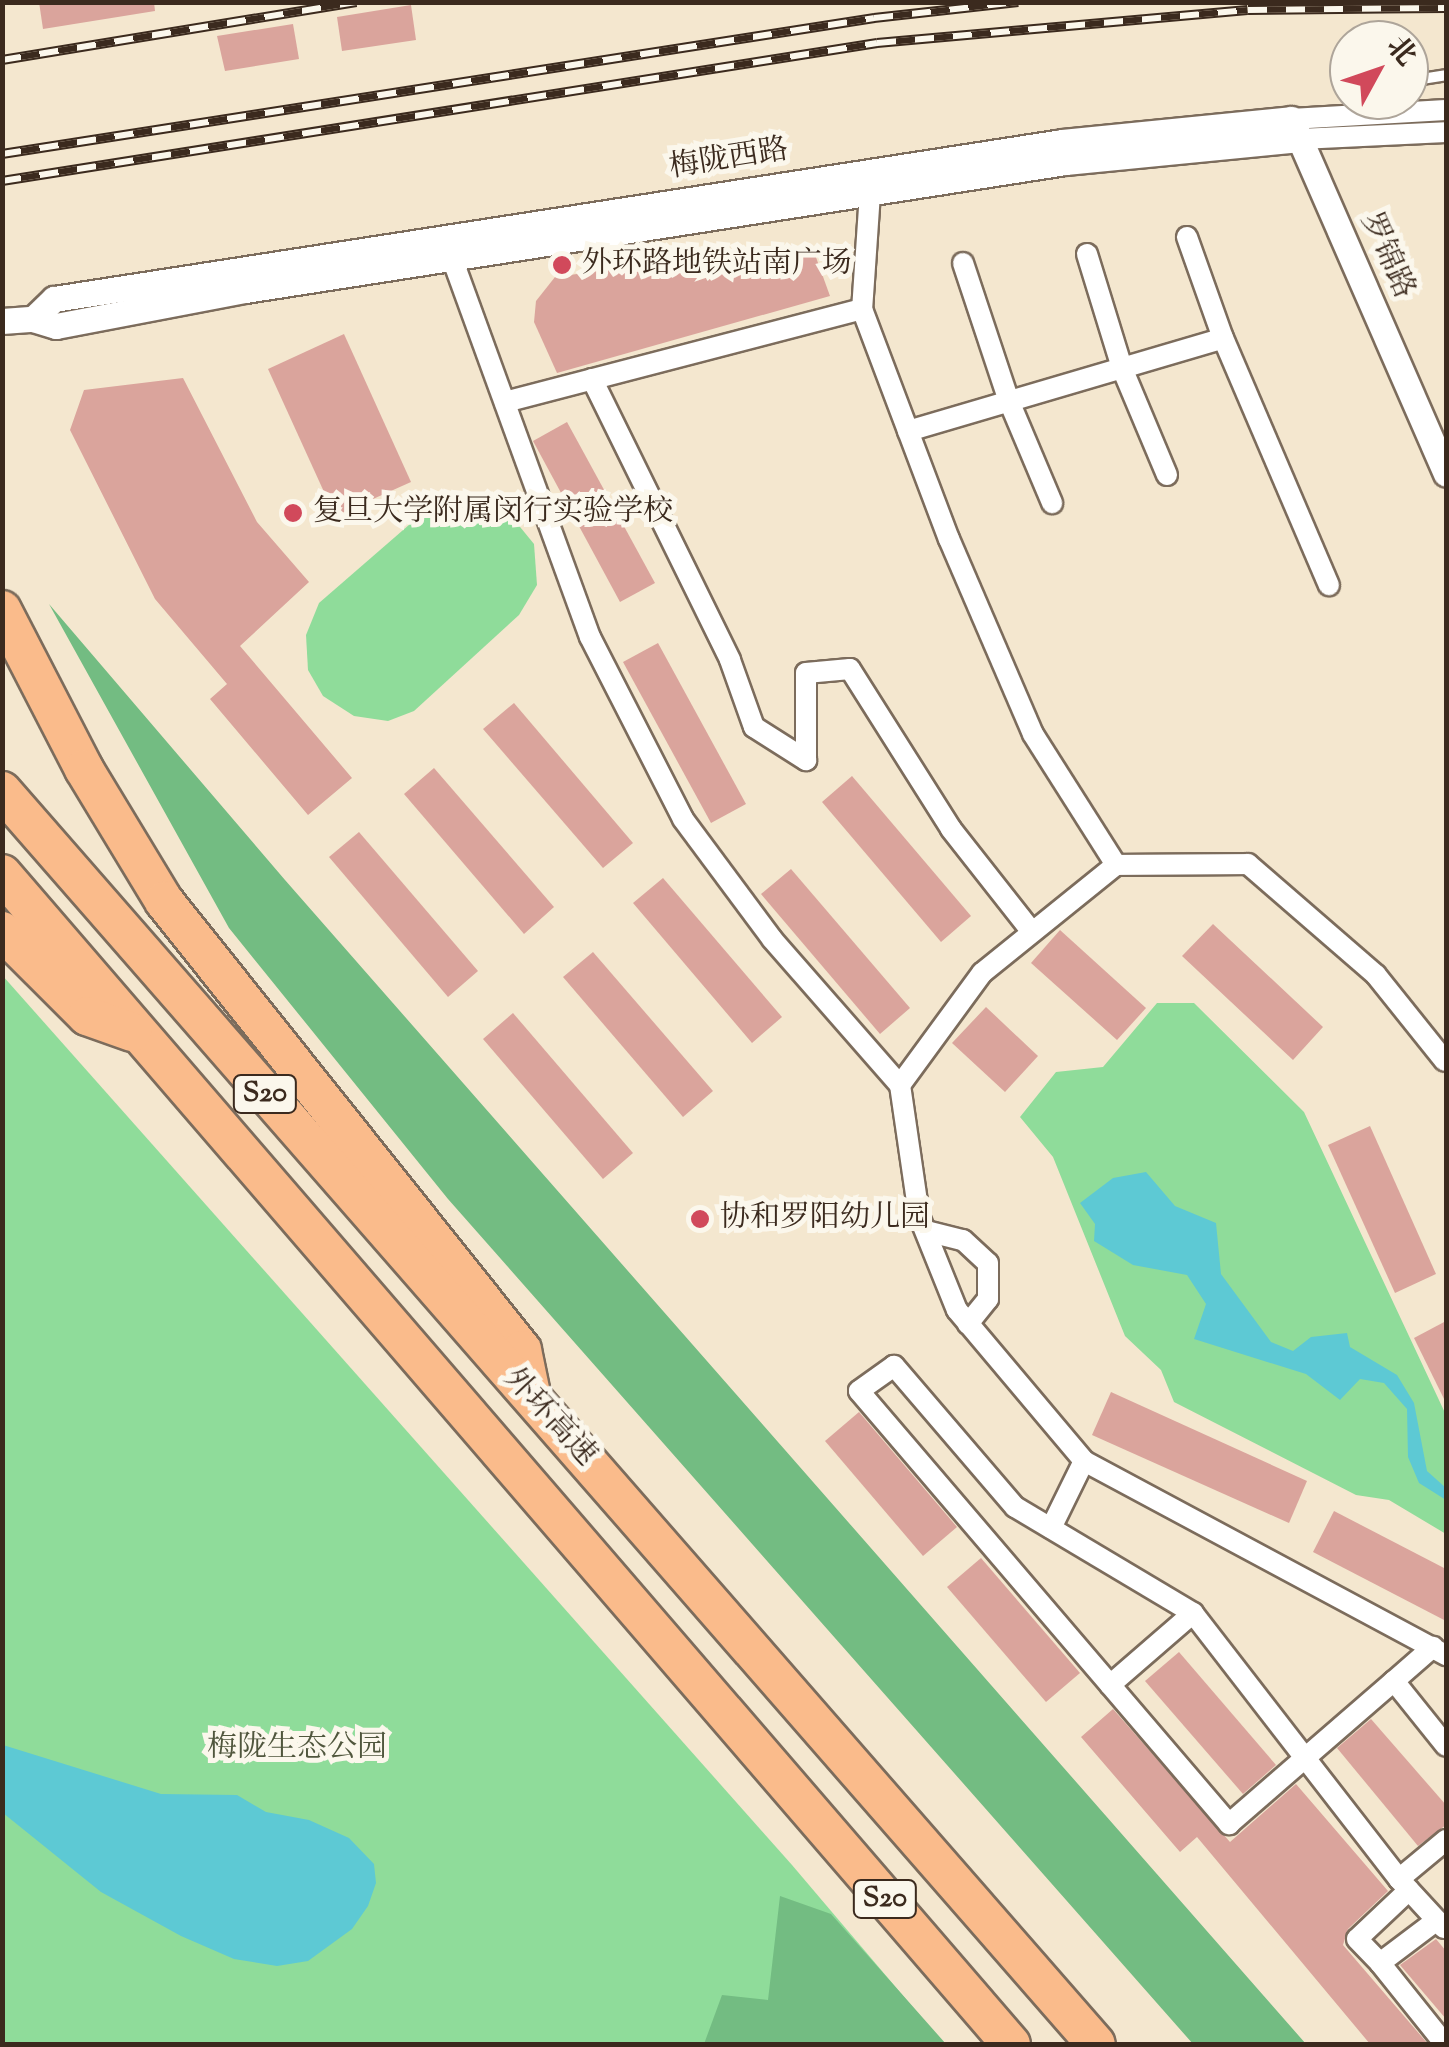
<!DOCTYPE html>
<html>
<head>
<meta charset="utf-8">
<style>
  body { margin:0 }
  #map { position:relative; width:1449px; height:2047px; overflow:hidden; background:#f4e7cf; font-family:"Sorts Mill Goudy","Noto Serif SC",serif }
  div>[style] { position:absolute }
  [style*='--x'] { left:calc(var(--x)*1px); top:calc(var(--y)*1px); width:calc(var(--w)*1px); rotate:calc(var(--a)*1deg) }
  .green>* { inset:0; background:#8fdc9a }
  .forest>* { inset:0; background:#73bc82 }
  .water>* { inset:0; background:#5dc9d4 }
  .building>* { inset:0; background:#daa49c }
  .roads { filter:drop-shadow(2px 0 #7c6c5c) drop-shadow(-2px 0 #7c6c5c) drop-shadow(0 2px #7c6c5c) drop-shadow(0 -2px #7c6c5c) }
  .service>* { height:10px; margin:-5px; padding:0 5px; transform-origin:5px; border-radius:5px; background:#fff }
  .minor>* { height:20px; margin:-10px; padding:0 10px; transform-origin:10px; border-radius:10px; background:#fff }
  .tertiary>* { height:25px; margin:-12.5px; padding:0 12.5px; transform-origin:12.5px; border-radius:12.5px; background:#fff }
  .motorway>* { height:38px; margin:-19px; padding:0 19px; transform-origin:19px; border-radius:19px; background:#fabb8b }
  .rail>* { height:10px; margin-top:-5px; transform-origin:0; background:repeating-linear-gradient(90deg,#fbf7ec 0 19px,#3b2a1e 0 38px); box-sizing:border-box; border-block:2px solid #3b2a1e }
  .dots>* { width:28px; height:28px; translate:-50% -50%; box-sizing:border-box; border:5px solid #fbf7ec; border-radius:50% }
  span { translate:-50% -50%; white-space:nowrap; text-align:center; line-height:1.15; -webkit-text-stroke:10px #fbf7ec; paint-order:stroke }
  .shield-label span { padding:2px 8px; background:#fbf7ec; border:2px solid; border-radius:8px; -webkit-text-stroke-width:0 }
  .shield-label { font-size:28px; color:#3b2a1e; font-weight:700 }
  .street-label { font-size:30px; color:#3b2a1e }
  .poi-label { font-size:30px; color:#3b2a1e }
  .left { translate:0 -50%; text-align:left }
  .park-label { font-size:30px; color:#50563d }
  .frame { position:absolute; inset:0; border:5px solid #3b2a1e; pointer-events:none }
  .north { position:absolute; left:1329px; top:20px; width:100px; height:100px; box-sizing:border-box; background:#fbf7ec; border:2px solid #aea59a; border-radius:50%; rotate:50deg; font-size:28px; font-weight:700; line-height:40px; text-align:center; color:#3b2a1e }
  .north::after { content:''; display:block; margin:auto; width:35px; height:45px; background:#d1495b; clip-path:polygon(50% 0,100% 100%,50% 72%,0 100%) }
</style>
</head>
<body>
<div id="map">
  <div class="green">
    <div style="clip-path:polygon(471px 495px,507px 511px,534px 544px,537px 585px,519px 615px,414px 711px,388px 721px,354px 716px,323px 696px,308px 670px,306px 635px,319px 603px,425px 511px)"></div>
    <div style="clip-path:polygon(2px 975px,792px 1865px,944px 2044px,3px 2044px)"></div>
    <div style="clip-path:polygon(1157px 1003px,1194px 1003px,1304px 1112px,1446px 1415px,1446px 1534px,1389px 1500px,1356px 1495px,1174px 1402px,1161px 1370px,1125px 1336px,1053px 1157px,1020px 1117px,1056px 1072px,1103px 1067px)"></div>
  </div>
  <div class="forest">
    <div style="clip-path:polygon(49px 604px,285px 880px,1306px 2044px,1193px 2044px,448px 1199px,229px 928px)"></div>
    <div style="clip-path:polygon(780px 1896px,831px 1914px,946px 2044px,704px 2044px,722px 1995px,768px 2000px)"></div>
  </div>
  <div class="water">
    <div style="clip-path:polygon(1146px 1172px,1175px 1206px,1216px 1223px,1221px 1274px,1271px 1342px,1293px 1351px,1311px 1337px,1347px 1333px,1350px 1347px,1397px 1375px,1414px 1403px,1427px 1471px,1446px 1488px,1446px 1500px,1419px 1483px,1408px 1457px,1407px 1409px,1384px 1383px,1360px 1379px,1340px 1400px,1306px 1374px,1194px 1339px,1206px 1304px,1187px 1275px,1133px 1265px,1094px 1241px,1095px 1224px,1080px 1203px,1113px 1178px)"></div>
    <div style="clip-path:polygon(3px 1745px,161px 1794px,237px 1795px,266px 1812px,309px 1820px,349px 1838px,374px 1864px,376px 1883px,368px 1906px,352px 1929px,308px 1961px,277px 1966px,234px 1959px,181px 1936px,101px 1892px,3px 1813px)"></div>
  </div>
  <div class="building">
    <div style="clip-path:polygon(39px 2px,154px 2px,155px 11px,43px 29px)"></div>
    <div style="clip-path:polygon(411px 5px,416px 40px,342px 51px,337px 17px)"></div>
    <div style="clip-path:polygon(293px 24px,299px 59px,225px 71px,217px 36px)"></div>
    <div style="clip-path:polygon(790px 245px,813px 249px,830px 296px,557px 373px,534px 322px,536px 301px,555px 277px)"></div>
    <div style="clip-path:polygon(344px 334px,411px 482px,335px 516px,268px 369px)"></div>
    <div style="clip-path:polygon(183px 378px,257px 522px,309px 582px,240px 646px,352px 778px,308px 815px,210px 699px,227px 684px,155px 599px,70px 430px,84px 390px)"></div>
    <div style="clip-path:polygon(567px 422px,655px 583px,620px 602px,533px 441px)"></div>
    <div style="clip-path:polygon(658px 643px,746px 804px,711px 823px,623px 662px)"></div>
    <div style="clip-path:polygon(514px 703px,633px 843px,603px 868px,483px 729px)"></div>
    <div style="clip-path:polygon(434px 768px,554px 907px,524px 934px,404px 794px)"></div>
    <div style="clip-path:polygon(852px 776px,971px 916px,941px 942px,822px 802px)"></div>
    <div style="clip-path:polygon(359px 832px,478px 971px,448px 997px,329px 857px)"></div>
    <div style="clip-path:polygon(791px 869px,910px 1008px,880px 1034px,761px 894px)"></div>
    <div style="clip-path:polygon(663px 878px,782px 1017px,752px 1043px,633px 903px)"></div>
    <div style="clip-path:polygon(1213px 924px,1323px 1027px,1293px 1060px,1182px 956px)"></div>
    <div style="clip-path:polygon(1060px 930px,1146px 1008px,1117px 1040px,1031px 963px)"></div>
    <div style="clip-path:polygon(593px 952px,713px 1091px,683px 1117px,563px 977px)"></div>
    <div style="clip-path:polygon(986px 1007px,1038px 1056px,1005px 1092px,952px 1043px)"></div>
    <div style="clip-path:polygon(513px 1013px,633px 1153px,603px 1179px,483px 1039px)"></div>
    <div style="clip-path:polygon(1370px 1126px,1436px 1274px,1395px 1293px,1328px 1145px)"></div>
    <div style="clip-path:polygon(1446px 1321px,1446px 1403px,1414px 1338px)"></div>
    <div style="clip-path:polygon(1111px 1392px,1307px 1481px,1289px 1523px,1092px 1435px)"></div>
    <div style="clip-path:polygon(859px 1412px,957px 1527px,923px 1556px,825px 1441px)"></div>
    <div style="clip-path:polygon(1334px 1511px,1446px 1569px,1446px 1621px,1313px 1552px)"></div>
    <div style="clip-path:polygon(981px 1558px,1080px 1673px,1046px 1702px,947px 1587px)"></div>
    <div style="clip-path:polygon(1179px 1652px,1276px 1765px,1243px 1794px,1145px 1681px)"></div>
    <div style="clip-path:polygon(1113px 1709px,1230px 1842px,1296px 1784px,1388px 1891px,1348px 1929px,1343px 1945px,1428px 2044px,1370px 2044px,1197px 1837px,1180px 1852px,1081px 1737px)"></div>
    <div style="clip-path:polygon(1371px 1719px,1446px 1805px,1446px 1825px,1418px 1846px,1337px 1748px)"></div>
    <div style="clip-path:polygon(1436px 1939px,1446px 1951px,1446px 2019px,1400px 1965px)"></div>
  </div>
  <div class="roads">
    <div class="service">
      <div style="--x:1409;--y:81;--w:37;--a:-9"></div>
    </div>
    <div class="minor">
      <div style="--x:1291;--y:119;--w:155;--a:-3.3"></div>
      <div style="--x:1300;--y:139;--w:146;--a:-2.7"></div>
      <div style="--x:870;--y:193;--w:116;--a:93.9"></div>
      <div style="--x:862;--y:309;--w:246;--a:69.3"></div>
      <div style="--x:949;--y:539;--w:212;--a:66.7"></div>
      <div style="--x:1033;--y:734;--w:155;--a:57.6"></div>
      <div style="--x:1187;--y:237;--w:107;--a:70.4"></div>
      <div style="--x:1087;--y:254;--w:119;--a:72.9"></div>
      <div style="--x:1122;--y:368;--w:116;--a:67.2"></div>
      <div style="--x:452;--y:258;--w:403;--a:70"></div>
      <div style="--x:590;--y:637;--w:204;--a:62.9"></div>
      <div style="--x:683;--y:819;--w:149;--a:53.4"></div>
      <div style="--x:772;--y:939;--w:194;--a:48.8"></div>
      <div style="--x:900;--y:1085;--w:132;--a:81.7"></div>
      <div style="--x:919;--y:1216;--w:101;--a:68"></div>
      <div style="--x:957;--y:1310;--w:197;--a:49.9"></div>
      <div style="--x:1084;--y:1461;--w:411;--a:28.2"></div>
      <div style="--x:963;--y:263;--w:145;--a:71.6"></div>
      <div style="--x:1009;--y:401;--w:111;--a:67.1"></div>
      <div style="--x:592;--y:379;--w:313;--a:63.8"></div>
      <div style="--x:730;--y:660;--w:71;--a:70.3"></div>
      <div style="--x:754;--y:727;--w:62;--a:32.4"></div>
      <div style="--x:806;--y:760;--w:87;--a:-90"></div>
      <div style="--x:806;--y:673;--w:44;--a:-5.2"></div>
      <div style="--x:850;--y:669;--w:189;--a:57.7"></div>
      <div style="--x:951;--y:829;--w:131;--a:51.8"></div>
      <div style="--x:505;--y:402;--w:369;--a:-14.6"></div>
      <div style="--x:908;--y:431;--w:328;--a:-16.4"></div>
      <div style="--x:1223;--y:338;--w:269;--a:66.8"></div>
      <div style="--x:900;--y:1085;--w:139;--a:-53.8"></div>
      <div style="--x:982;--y:973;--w:172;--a:-38.9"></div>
      <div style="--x:1116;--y:865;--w:132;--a:-0.4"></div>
      <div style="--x:1248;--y:864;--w:169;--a:40.9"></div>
      <div style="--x:1376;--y:975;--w:110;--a:51.3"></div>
      <div style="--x:926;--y:1231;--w:38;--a:14"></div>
      <div style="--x:963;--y:1240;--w:34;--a:43"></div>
      <div style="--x:988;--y:1263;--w:36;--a:90"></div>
      <div style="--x:988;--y:1299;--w:32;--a:129"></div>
      <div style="--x:1051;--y:1528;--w:75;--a:-63.8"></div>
      <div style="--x:1394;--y:1681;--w:83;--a:51.3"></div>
      <div style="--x:1110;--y:1685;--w:110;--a:-40.9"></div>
      <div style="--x:1399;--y:1879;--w:153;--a:-127.8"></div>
      <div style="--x:1305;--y:1758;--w:183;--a:-127.7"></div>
      <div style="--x:1193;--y:1613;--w:207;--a:-149.2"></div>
      <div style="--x:1015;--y:1507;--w:186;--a:-130.6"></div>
      <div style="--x:894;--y:1366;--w:43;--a:144.5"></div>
      <div style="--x:859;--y:1391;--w:570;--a:49.49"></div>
      <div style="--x:1229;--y:1824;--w:101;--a:-41"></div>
      <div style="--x:1305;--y:1758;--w:118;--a:-40.9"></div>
      <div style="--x:1394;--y:1681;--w:52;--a:-41.1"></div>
      <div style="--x:1409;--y:1890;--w:71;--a:136.7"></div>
      <div style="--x:1357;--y:1939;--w:33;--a:46"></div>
      <div style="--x:1380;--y:1963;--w:71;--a:-37"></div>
      <div style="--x:1444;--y:1928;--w:67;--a:-132.6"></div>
      <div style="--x:1399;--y:1879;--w:61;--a:-39.7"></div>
      <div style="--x:1380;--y:1963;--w:104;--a:51.3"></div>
    </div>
    <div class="tertiary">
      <div style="--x:33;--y:319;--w:29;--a:-44"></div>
      <div style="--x:54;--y:299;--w:1020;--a:-8.85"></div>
      <div style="--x:1062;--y:142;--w:230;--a:-5.7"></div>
      <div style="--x:1291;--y:119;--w:387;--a:66.4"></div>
      <div style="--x:2;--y:321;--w:31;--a:-4"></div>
      <div style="--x:33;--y:319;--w:24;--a:17"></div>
      <div style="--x:56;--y:326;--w:192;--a:-10.8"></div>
      <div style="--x:245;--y:290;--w:830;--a:-8.87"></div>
      <div style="--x:1065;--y:162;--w:236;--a:-5.6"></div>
    </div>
    <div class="motorway">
      <div style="--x:2;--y:610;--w:179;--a:62.7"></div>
      <div style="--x:84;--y:769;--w:154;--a:58.8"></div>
      <div style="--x:164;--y:901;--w:574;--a:51.43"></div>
      <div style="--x:522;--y:1350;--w:45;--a:78.4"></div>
      <div style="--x:2;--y:791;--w:1663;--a:48.88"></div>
      <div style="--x:2;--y:874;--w:1545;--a:49.23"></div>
      <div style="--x:2;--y:931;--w:120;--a:45"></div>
      <div style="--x:87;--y:1016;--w:48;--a:19.6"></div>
    </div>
  </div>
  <div class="rail">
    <div style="--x:2;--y:60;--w:359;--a:-9.3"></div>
    <div style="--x:2;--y:154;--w:883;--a:-8.86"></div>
    <div style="--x:874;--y:18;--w:145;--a:-6.3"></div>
    <div style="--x:2;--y:181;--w:886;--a:-8.96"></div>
    <div style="--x:877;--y:43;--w:372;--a:-5.1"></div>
    <div style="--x:1248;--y:10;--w:198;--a:-0.6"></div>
  </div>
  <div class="dots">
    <div style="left:562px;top:265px;background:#d1495b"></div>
    <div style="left:293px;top:513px;background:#d1495b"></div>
    <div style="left:700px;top:1219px;background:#d1495b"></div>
  </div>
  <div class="shield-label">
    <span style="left:265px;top:1094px">S20</span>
    <span style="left:885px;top:1899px">S20</span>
  </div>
  <div class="street-label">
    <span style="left:729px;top:160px;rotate:-9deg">梅陇西路</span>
    <span style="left:1386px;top:256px;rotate:66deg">罗锦路</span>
    <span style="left:549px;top:1418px;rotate:47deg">外环高速</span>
  </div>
  <div class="poi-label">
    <span class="left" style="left:582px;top:265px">外环路地铁站南广场</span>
    <span class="left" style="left:313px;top:513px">复旦大学附属闵行实验学校</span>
    <span class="left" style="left:720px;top:1219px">协和罗阳幼儿园</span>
  </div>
  <div class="park-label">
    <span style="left:297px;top:1749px">梅陇生态公园</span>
  </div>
  <div class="frame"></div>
  <div class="north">北</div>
</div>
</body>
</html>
